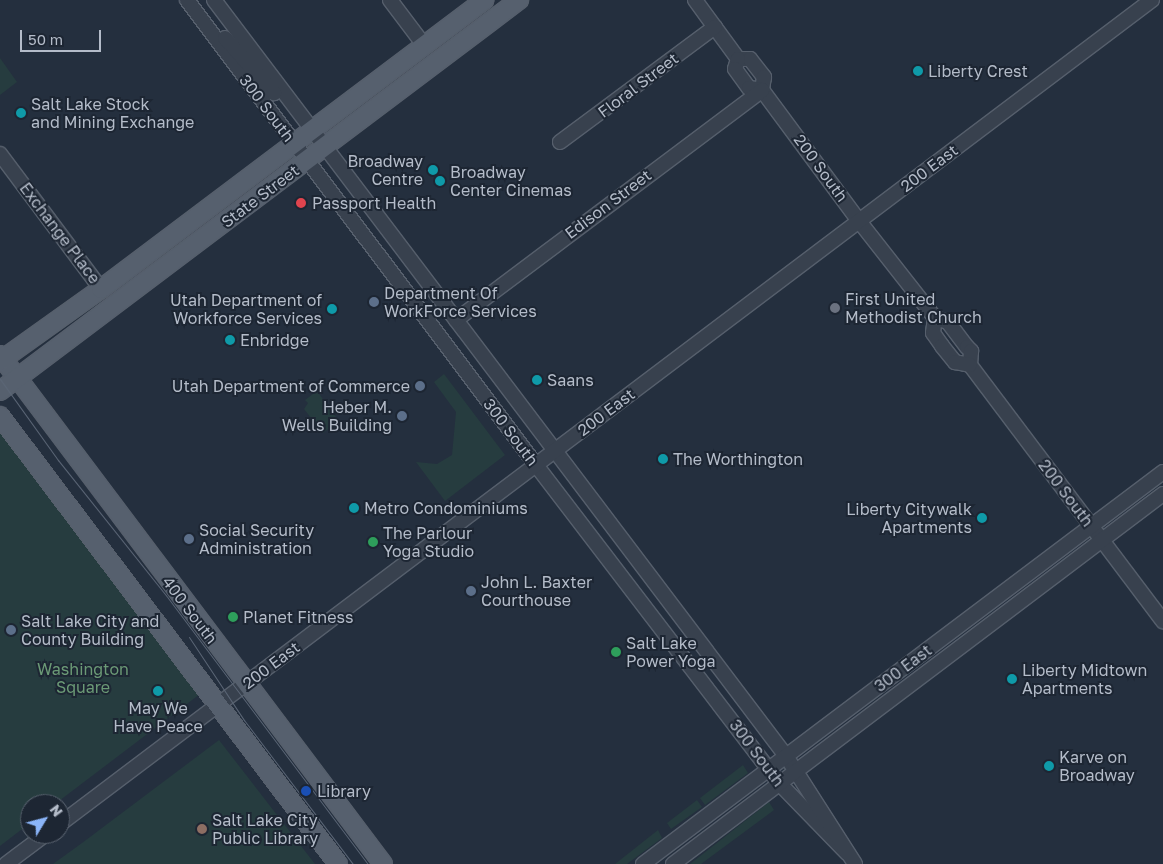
<!DOCTYPE html>
<html>
<head>
<meta charset="utf-8">
<style>
  body { margin:0 }
  #map { position:relative; width:1163px; height:864px; overflow:hidden; background:#242f3e; font-family:"Golos Text",sans-serif }
  div>[style] { position:absolute }
  [style*='--x'] { left:calc(var(--x)*1px); top:calc(var(--y)*1px); width:calc(var(--w)*1px); rotate:calc(var(--a)*1deg) }
  .green>* { inset:0; background:#263c3f }
  .roads { filter:drop-shadow(1px 0 #565f6c) drop-shadow(-1px 0 #565f6c) drop-shadow(0 1px #565f6c) drop-shadow(0 -1px #565f6c) }
  .minor>* { height:14px; margin:-7px; padding:0 7px; transform-origin:7px; border-radius:7px; background:#38414e }
  .major>* { height:18px; margin:-9px; padding:0 9px; transform-origin:9px; border-radius:9px; background:#56606e }
  .tram>* { height:1px; margin:-0.5px; padding:0 0.5px; transform-origin:0.5px; border-radius:0.5px; background:#5a6575 }
  .dots>* { width:14px; height:14px; translate:-50% -50%; box-sizing:border-box; border:2px solid #1d2633; border-radius:50% }
  span { translate:-50% -50%; white-space:nowrap; text-align:center; line-height:1.15; -webkit-text-stroke:4px #1d2633; paint-order:stroke }
  .poi-label { font-size:16px; color:#b4bcc9 }
  .left { translate:0 -50%; text-align:left }
  .right { translate:-100% -50%; text-align:right }
  .street-label { font-size:16px; color:#b4bcc9 }
  .park-label { font-size:16px; color:#6b9a76 }
  .north { position:absolute; left:20px; top:794px; width:50px; height:50px; box-sizing:border-box; background:#1d2633; border:1px solid #59626f; border-radius:50%; rotate:53deg; font-size:14px; font-weight:700; line-height:20px; text-align:center; color:#b4bcc9 }
  .north::after { content:''; display:block; margin:auto; width:18px; height:22px; background:#8ab4f8; clip-path:polygon(50% 0,100% 100%,50% 72%,0 100%) }
  .scale { position:absolute; left:20px; top:30px; width:81px; height:22px; box-sizing:border-box; border:2px solid #b4bcc9; border-top:0; padding-left:6px; font-size:15px; line-height:18px; white-space:nowrap; color:#b4bcc9; -webkit-text-stroke:4px #1d2633; paint-order:stroke }
</style>
</head>
<body>
<div id="map">
  <div class="green">
    <div style="clip-path:polygon(0 58px,17px 82px,0 95px)"></div>
    <div style="clip-path:polygon(444px 374px,505px 455px,445px 501px,416px 462px,437px 464px,452px 455px,456px 412px,434px 382px)"></div>
    <div style="clip-path:polygon(317px 391px,339px 421px,323px 433px,304px 409px,308px 403px,305px 400px)"></div>
    <div style="clip-path:polygon(0 431px,200px 694px,55px 804px,30px 804px,30px 823px,0 846px)"></div>
    <div style="clip-path:polygon(219px 740px,315px 864px,53px 864px,82px 843px)"></div>
    <div style="clip-path:polygon(743px 765px,748px 773px,705px 805px,700px 798px)"></div>
    <div style="clip-path:polygon(697px 800px,702px 807px,671px 829px,667px 823px)"></div>
    <div style="clip-path:polygon(769px 802px,774px 810px,701px 864px,690px 864px)"></div>
    <div style="clip-path:polygon(658px 830px,662px 838px,627px 864px,615px 864px)"></div>
  </div>
  <div class="roads">
    <div class="minor">
      <div style="--x:187;--y:0;--w:581;--a:53.11"></div>
      <div style="--x:536;--y:465;--w:400;--a:52.6"></div>
      <div style="--x:779;--y:783;--w:98;--a:45.8"></div>
      <div style="--x:214;--y:0;--w:948;--a:52.89"></div>
      <div style="--x:786;--y:756;--w:128;--a:57.4"></div>
      <div style="--x:390;--y:0;--w:56;--a:52.9"></div>
      <div style="--x:695;--y:0;--w:73;--a:53.9"></div>
      <div style="--x:225;--y:38;--w:74;--a:48.3"></div>
      <div style="--x:738;--y:59;--w:12;--a:0"></div>
      <div style="--x:750;--y:59;--w:23;--a:52"></div>
      <div style="--x:764;--y:77;--w:13;--a:99"></div>
      <div style="--x:762;--y:90;--w:163;--a:53.5"></div>
      <div style="--x:859;--y:221;--w:123;--a:51.9"></div>
      <div style="--x:935;--y:318;--w:14;--a:17"></div>
      <div style="--x:948;--y:322;--w:31;--a:53"></div>
      <div style="--x:967;--y:347;--w:6;--a:45"></div>
      <div style="--x:971;--y:351;--w:14;--a:94"></div>
      <div style="--x:970;--y:365;--w:321;--a:53"></div>
      <div style="--x:738;--y:59;--w:10;--a:107"></div>
      <div style="--x:735;--y:69;--w:24;--a:54"></div>
      <div style="--x:749;--y:88;--w:13;--a:9"></div>
      <div style="--x:560;--y:142;--w:193;--a:-36.6"></div>
      <div style="--x:0;--y:154;--w:169;--a:53.2"></div>
      <div style="--x:935;--y:318;--w:15;--a:98"></div>
      <div style="--x:933;--y:333;--w:16;--a:55"></div>
      <div style="--x:942;--y:346;--w:21;--a:51"></div>
      <div style="--x:955;--y:362;--w:15;--a:11"></div>
      <div style="--x:456;--y:320;--w:383;--a:-36.9"></div>
      <div style="--x:60;--y:824;--w:1368;--a:-37.04"></div>
      <div style="--x:6;--y:864;--w:50;--a:-36.9"></div>
      <div style="--x:643;--y:864;--w:651;--a:-37.01"></div>
      <div style="--x:673;--y:864;--w:614;--a:-37.06"></div>
    </div>
    <div class="major">
      <div style="--x:0;--y:355;--w:637;--a:53.04"></div>
      <div style="--x:0;--y:361;--w:124;--a:-35.5"></div>
      <div style="--x:101;--y:289;--w:480;--a:-37"></div>
      <div style="--x:0;--y:391;--w:650;--a:-36.99"></div>
      <div style="--x:0;--y:416;--w:561;--a:52.97"></div>
    </div>
  </div>
  <div class="tram">
    <div style="--x:0;--y:379;--w:100;--a:54.4"></div>
    <div style="--x:58;--y:460;--w:176;--a:51.4"></div>
    <div style="--x:168;--y:598;--w:333;--a:53.1"></div>
    <div style="--x:189;--y:637;--w:100;--a:56.5"></div>
    <div style="--x:244;--y:720;--w:181;--a:52.9"></div>
  </div>
  <div class="dots">
    <div style="left:918px;top:71px;background:#0f9aa8"></div>
    <div style="left:21px;top:113px;background:#0f9aa8"></div>
    <div style="left:433px;top:170px;background:#0f9aa8"></div>
    <div style="left:440px;top:181px;background:#0f9aa8"></div>
    <div style="left:301px;top:203px;background:#e0444e"></div>
    <div style="left:374px;top:302px;background:#5c6f8a"></div>
    <div style="left:835px;top:308px;background:#6b7280"></div>
    <div style="left:332px;top:309px;background:#0f9aa8"></div>
    <div style="left:230px;top:340px;background:#0f9aa8"></div>
    <div style="left:537px;top:380px;background:#0f9aa8"></div>
    <div style="left:420px;top:386px;background:#5c6f8a"></div>
    <div style="left:402px;top:416px;background:#5c6f8a"></div>
    <div style="left:663px;top:459px;background:#0f9aa8"></div>
    <div style="left:354px;top:508px;background:#0f9aa8"></div>
    <div style="left:982px;top:518px;background:#0f9aa8"></div>
    <div style="left:189px;top:539px;background:#5c6f8a"></div>
    <div style="left:373px;top:542px;background:#2e9e5b"></div>
    <div style="left:471px;top:591px;background:#5c6f8a"></div>
    <div style="left:233px;top:617px;background:#2e9e5b"></div>
    <div style="left:11px;top:630px;background:#5c6f8a"></div>
    <div style="left:616px;top:652px;background:#2e9e5b"></div>
    <div style="left:1012px;top:679px;background:#0f9aa8"></div>
    <div style="left:158px;top:691px;background:#0f9aa8"></div>
    <div style="left:1049px;top:766px;background:#0f9aa8"></div>
    <div style="left:306px;top:791px;background:#1a4fb4"></div>
    <div style="left:202px;top:829px;background:#8d6e63"></div>
  </div>
  <div class="poi-label">
    <span class="left" style="left:928px;top:71px">Liberty Crest</span>
    <span class="left" style="left:31px;top:113px">Salt Lake Stock<br>and Mining Exchange</span>
    <span class="right" style="left:423px;top:170px">Broadway<br>Centre</span>
    <span class="left" style="left:450px;top:181px">Broadway<br>Center Cinemas</span>
    <span class="left" style="left:312px;top:203px">Passport Health</span>
    <span class="left" style="left:384px;top:302px">Department Of<br>WorkForce Services</span>
    <span class="left" style="left:845px;top:308px">First United<br>Methodist Church</span>
    <span class="right" style="left:322px;top:309px">Utah Department of<br>Workforce Services</span>
    <span class="left" style="left:240px;top:340px">Enbridge</span>
    <span class="left" style="left:547px;top:380px">Saans</span>
    <span class="right" style="left:410px;top:386px">Utah Department of Commerce</span>
    <span class="right" style="left:392px;top:416px">Heber M.<br>Wells Building</span>
    <span class="left" style="left:673px;top:459px">The Worthington</span>
    <span class="left" style="left:364px;top:508px">Metro Condominiums</span>
    <span class="right" style="left:972px;top:518px">Liberty Citywalk<br>Apartments</span>
    <span class="left" style="left:199px;top:539px">Social Security<br>Administration</span>
    <span class="left" style="left:383px;top:542px">The Parlour<br>Yoga Studio</span>
    <span class="left" style="left:481px;top:591px">John L. Baxter<br>Courthouse</span>
    <span class="left" style="left:243px;top:617px">Planet Fitness</span>
    <span class="left" style="left:21px;top:630px">Salt Lake City and<br>County Building</span>
    <span class="left" style="left:626px;top:652px">Salt Lake<br>Power Yoga</span>
    <span class="left" style="left:1022px;top:679px">Liberty Midtown<br>Apartments</span>
    <span style="left:158px;top:717px">May We<br>Have Peace</span>
    <span class="left" style="left:1059px;top:766px">Karve on<br>Broadway</span>
    <span class="left" style="left:317px;top:791px">Library</span>
    <span class="left" style="left:212px;top:829px">Salt Lake City<br>Public Library</span>
  </div>
  <div class="street-label">
    <span style="left:638px;top:85px;rotate:-37deg">Floral Street</span>
    <span style="left:267px;top:108px;rotate:53deg">300 South</span>
    <span style="left:821px;top:168px;rotate:54deg">200 South</span>
    <span style="left:929px;top:168px;rotate:-37deg">200 East</span>
    <span style="left:260px;top:196px;rotate:-37deg">State Street</span>
    <span style="left:608px;top:204px;rotate:-37deg">Edison Street</span>
    <span style="left:60px;top:233px;rotate:53deg">Exchange Place</span>
    <span style="left:606px;top:412px;rotate:-37deg">200 East</span>
    <span style="left:511px;top:432px;rotate:53deg">300 South</span>
    <span style="left:1066px;top:493px;rotate:53deg">200 South</span>
    <span style="left:190px;top:610px;rotate:53deg">400 South</span>
    <span style="left:271px;top:665px;rotate:-37deg">200 East</span>
    <span style="left:903px;top:668px;rotate:-37deg">300 East</span>
    <span style="left:757px;top:753px;rotate:53deg">300 South</span>
  </div>
  <div class="park-label">
    <span style="left:83px;top:678px">Washington<br>Square</span>
  </div>
  <div class="north">N</div>
  <div class="scale">50 m</div>
</div>
</body>
</html>
